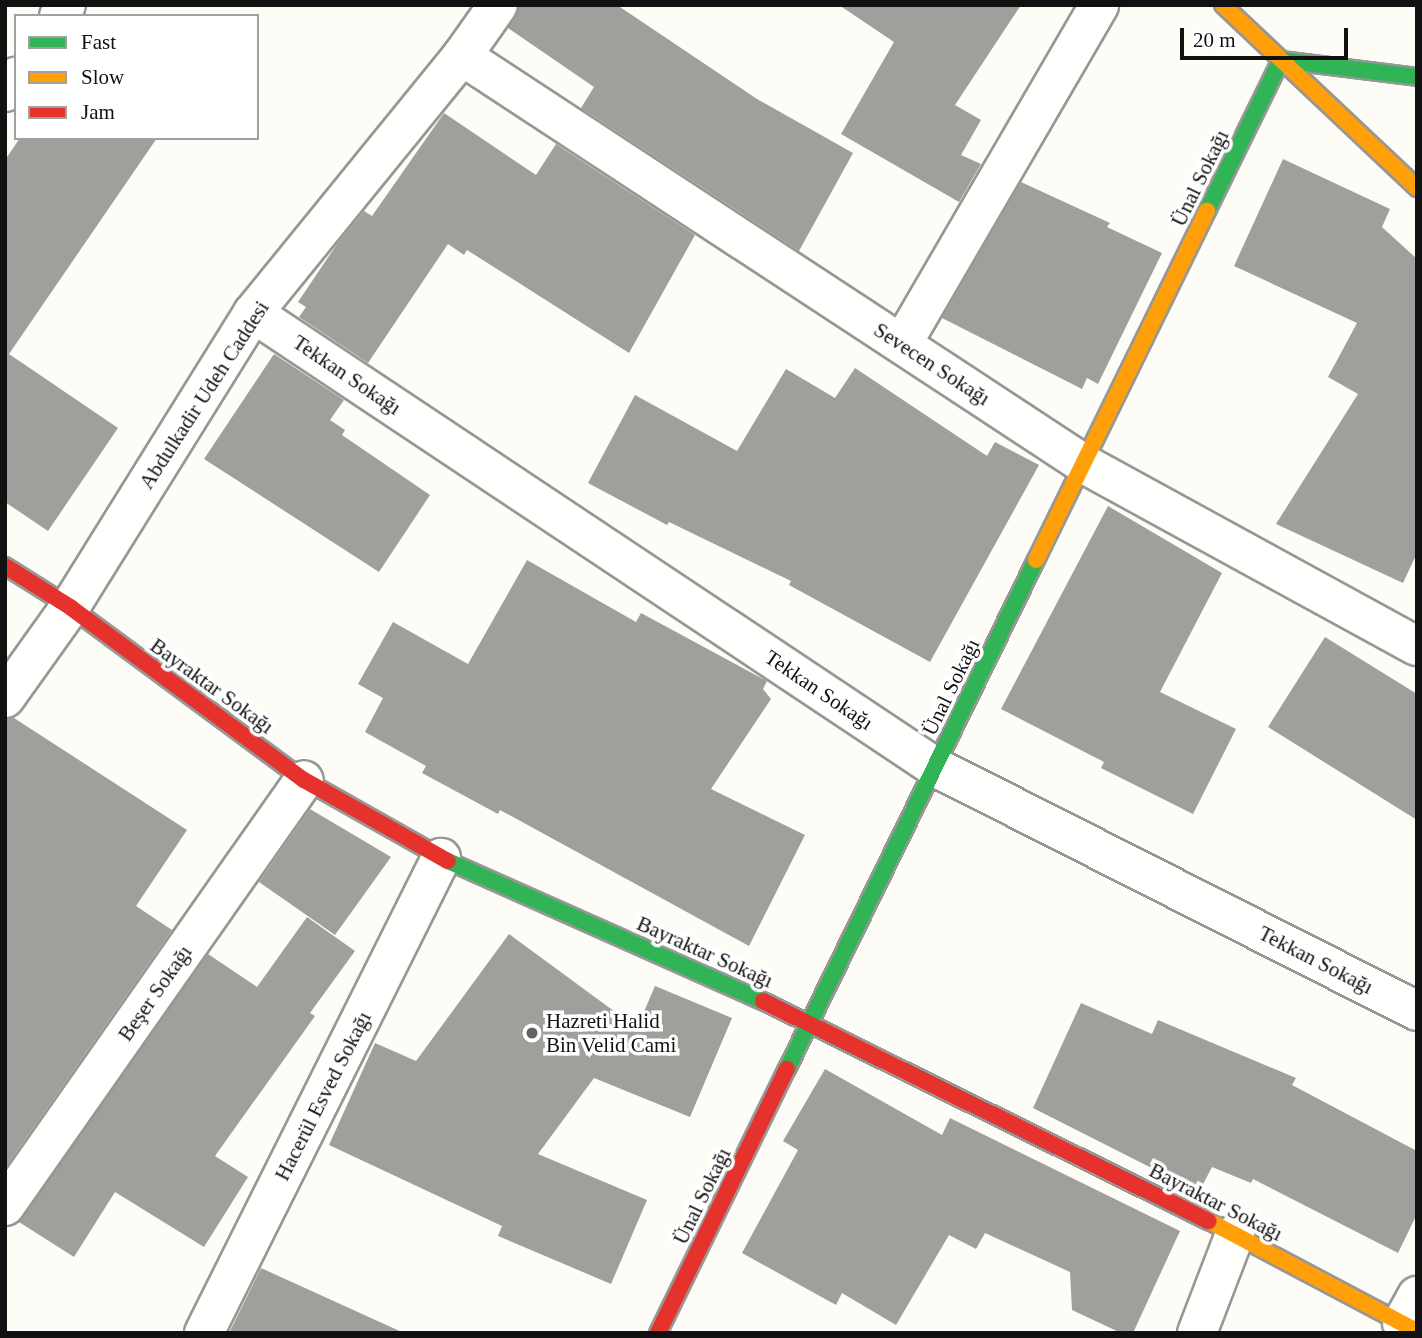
<!DOCTYPE html>
<html>
<head>
<meta charset="utf-8">
<style>
  body { margin:0 }
  #map { position:relative; width:1422px; height:1338px; overflow:hidden; background:#fdfcf7; font-family:"Times New Roman",serif }
  div>[style] { position:absolute }
  [style*='--x'] { left:calc(var(--x)*1px); top:calc(var(--y)*1px); width:calc(var(--w)*1px); rotate:calc(var(--a)*1deg) }
  .building>* { inset:0; background:#a19f9c }
  .roads { filter:drop-shadow(2px 0 #979795) drop-shadow(-2px 0 #979795) drop-shadow(0 2px #979795) drop-shadow(0 -2px #979795) }
  .street>* { height:38px; margin:-19px; padding:0 19px; transform-origin:19px; border-radius:19px; background:#fffffe }
  .fast>* { height:16px; margin:-8px; padding:0 8px; transform-origin:8px; border-radius:8px; background:#30b455 }
  .slow>* { height:16px; margin:-8px; padding:0 8px; transform-origin:8px; border-radius:8px; background:#ff9f0a }
  .jam>* { height:16px; margin:-8px; padding:0 8px; transform-origin:8px; border-radius:8px; background:#e5322d }
  .dots>* { width:19px; height:19px; translate:-50% -50%; box-sizing:border-box; border:4px solid #fff; border-radius:50% }
  span { translate:-50% -50%; white-space:nowrap; text-align:center; line-height:1.15; -webkit-text-stroke:7px #fff; paint-order:stroke }
  .street-label { font-size:21px; color:#111 }
  .poi-label { font-size:21px; color:#111 }
  .left { translate:0 -50%; text-align:left }
  .frame { position:absolute; inset:0; border:7px solid #111; pointer-events:none }
  .legend { position:absolute; left:14px; top:14px; width:245px; height:126px; box-sizing:border-box; background:#fff; border:2px solid #a0a0a0; margin:0; padding:9px 12px; list-style:none; font-size:21px; color:#111 }
  .legend li { display:flex; align-items:center; gap:14px; height:35px }
  .legend b { width:35px; border:2px solid #a0a0a0 }
  .scale { position:absolute; left:1180px; top:28px; width:168px; height:32px; box-sizing:border-box; border:4px solid #111; border-top:0; padding-left:9px; font-size:21px; line-height:24px; white-space:nowrap; color:#111; -webkit-text-stroke:5px #fff; paint-order:stroke }
</style>
</head>
<body>
<div id="map">
  <div class="building">
    <div style="clip-path:polygon(520px 5px,617px 5px,757px 99px,853px 153px,799px 251px,581px 108px,594px 87px,508px 28px)"></div>
    <div style="clip-path:polygon(839px 5px,1021px 5px,955px 105px,981px 120px,961px 155px,981px 164px,959px 202px,841px 134px,894px 42px)"></div>
    <div style="clip-path:polygon(444px 113px,536px 175px,556px 144px,695px 235px,629px 353px,467px 250px,464px 255px,448px 244px,368px 363px,299px 317px,306px 307px,298px 302px,337px 244px,364px 211px,372px 216px)"></div>
    <div style="clip-path:polygon(20px 138px,157px 138px,9px 354px,118px 428px,48px 531px,5px 502px,5px 160px)"></div>
    <div style="clip-path:polygon(1283px 159px,1390px 209px,1382px 227px,1417px 259px,1417px 553px,1403px 583px,1276px 524px,1358px 394px,1328px 377px,1357px 323px,1234px 266px)"></div>
    <div style="clip-path:polygon(1021px 182px,1110px 223px,1107px 227px,1162px 253px,1098px 384px,1087px 378px,1082px 389px,942px 318px)"></div>
    <div style="clip-path:polygon(274px 354px,344px 400px,330px 420px,345px 430px,342px 435px,430px 495px,379px 572px,204px 459px)"></div>
    <div style="clip-path:polygon(855px 368px,987px 456px,995px 442px,1039px 465px,930px 662px,789px 585px,791px 581px,669px 522px,667px 525px,588px 483px,635px 395px,737px 451px,786px 369px,835px 398px)"></div>
    <div style="clip-path:polygon(1108px 506px,1222px 573px,1160px 692px,1236px 729px,1193px 814px,1101px 768px,1104px 762px,1001px 709px)"></div>
    <div style="clip-path:polygon(527px 560px,636px 622px,641px 613px,767px 681px,763px 689px,771px 699px,711px 789px,805px 835px,749px 946px,500px 810px,498px 814px,422px 773px,426px 766px,365px 732px,383px 698px,358px 684px,393px 622px,468px 664px)"></div>
    <div style="clip-path:polygon(1325px 637px,1417px 694px,1417px 820px,1268px 727px)"></div>
    <div style="clip-path:polygon(14px 718px,187px 830px,136px 906px,172px 930px,5px 1168px,5px 719px)"></div>
    <div style="clip-path:polygon(310px 809px,391px 857px,335px 935px,259px 882px)"></div>
    <div style="clip-path:polygon(307px 917px,355px 951px,310px 1013px,315px 1016px,215px 1156px,248px 1177px,204px 1247px,115px 1192px,74px 1257px,19px 1222px,208px 954px,257px 987px)"></div>
    <div style="clip-path:polygon(509px 934px,637px 1028px,655px 986px,732px 1018px,690px 1117px,594px 1078px,538px 1154px,647px 1200px,611px 1284px,498px 1236px,502px 1226px,329px 1145px,375px 1043px,416px 1061px)"></div>
    <div style="clip-path:polygon(1081px 1003px,1152px 1034px,1158px 1020px,1296px 1078px,1292px 1085px,1417px 1151px,1417px 1214px,1398px 1253px,1253px 1179px,1251px 1183px,1212px 1167px,1199px 1192px,1033px 1108px)"></div>
    <div style="clip-path:polygon(825px 1069px,942px 1135px,950px 1118px,1180px 1231px,1133px 1333px,1121px 1333px,1072px 1310px,1070px 1272px,985px 1233px,976px 1249px,949px 1235px,896px 1325px,842px 1293px,836px 1305px,742px 1253px,798px 1150px,783px 1141px)"></div>
    <div style="clip-path:polygon(261px 1268px,404px 1333px,229px 1333px)"></div>
  </div>
  <div class="roads">
    <div class="street">
      <div style="--x:59;--y:16;--w:13;--a:-58"></div>
      <div style="--x:462;--y:56;--w:744;--a:33.26"></div>
      <div style="--x:1084;--y:464;--w:379;--a:28.7"></div>
      <div style="--x:5;--y:92;--w:19;--a:-54"></div>
      <div style="--x:253;--y:313;--w:819;--a:33.65"></div>
      <div style="--x:935;--y:767;--w:540;--a:26.85"></div>
      <div style="--x:902;--y:344;--w:392;--a:-59.8"></div>
      <div style="--x:5;--y:698;--w:112;--a:-54.5"></div>
      <div style="--x:70;--y:607;--w:346;--a:-58.1"></div>
      <div style="--x:253;--y:313;--w:331;--a:-50.9"></div>
      <div style="--x:462;--y:56;--w:62;--a:-54.8"></div>
      <div style="--x:5;--y:1206;--w:520;--a:-54.94"></div>
      <div style="--x:1402;--y:1323;--w:31;--a:-61"></div>
      <div style="--x:204;--y:1333;--w:531;--a:-63.48"></div>
      <div style="--x:1197;--y:1333;--w:106;--a:-69"></div>
    </div>
    <div class="fast">
      <div style="--x:1281;--y:60;--w:137;--a:7.1"></div>
      <div style="--x:1207;--y:211;--w:168;--a:-63.9"></div>
      <div style="--x:448;--y:861;--w:345;--a:24"></div>
      <div style="--x:787;--y:1069;--w:567;--a:-63.93"></div>
    </div>
    <div class="slow">
      <div style="--x:1223;--y:5;--w:267;--a:43.3"></div>
      <div style="--x:1036;--y:560;--w:389;--a:-63.9"></div>
      <div style="--x:1209;--y:1221;--w:235;--a:27.9"></div>
    </div>
    <div class="jam">
      <div style="--x:5;--y:566;--w:77;--a:32.2"></div>
      <div style="--x:70;--y:607;--w:291;--a:36.5"></div>
      <div style="--x:304;--y:780;--w:165;--a:29.4"></div>
      <div style="--x:763;--y:1001;--w:497;--a:26.3"></div>
      <div style="--x:658;--y:1333;--w:294;--a:-64"></div>
    </div>
  </div>
  <div class="dots">
    <div style="left:532px;top:1033px;background:#646362"></div>
  </div>
  <div class="street-label">
    <span style="left:1200px;top:178px;rotate:-64deg">Ünal Sokağı</span>
    <span style="left:932px;top:364px;rotate:33deg">Sevecen Sokağı</span>
    <span style="left:347px;top:375px;rotate:34deg">Tekkan Sokağı</span>
    <span style="left:204px;top:395px;rotate:-57deg">Abdulkadir Udeh Caddesi</span>
    <span style="left:212px;top:686px;rotate:36deg">Bayraktar Sokağı</span>
    <span style="left:951px;top:687px;rotate:-64deg">Ünal Sokağı</span>
    <span style="left:819px;top:690px;rotate:34deg">Tekkan Sokağı</span>
    <span style="left:705px;top:952px;rotate:24deg">Bayraktar Sokağı</span>
    <span style="left:1316px;top:960px;rotate:27deg">Tekkan Sokağı</span>
    <span style="left:155px;top:993px;rotate:-55deg">Beşer Sokağı</span>
    <span style="left:323px;top:1096px;rotate:-63deg">Hacerül Esved Sokağı</span>
    <span style="left:702px;top:1196px;rotate:-64deg">Ünal Sokağı</span>
    <span style="left:1216px;top:1202px;rotate:27deg">Bayraktar Sokağı</span>
  </div>
  <div class="poi-label">
    <span class="left" style="left:546px;top:1033px">Hazreti Halid<br>Bin Velid Cami</span>
  </div>
  <div class="frame"></div>
  <ul class="legend">
  <li><b style="height:9px;background:#30b455"></b>Fast</li>
  <li><b style="height:9px;background:#ff9f0a"></b>Slow</li>
  <li><b style="height:9px;background:#e5322d"></b>Jam</li>
  </ul>
  <div class="scale">20 m</div>
</div>
</body>
</html>
